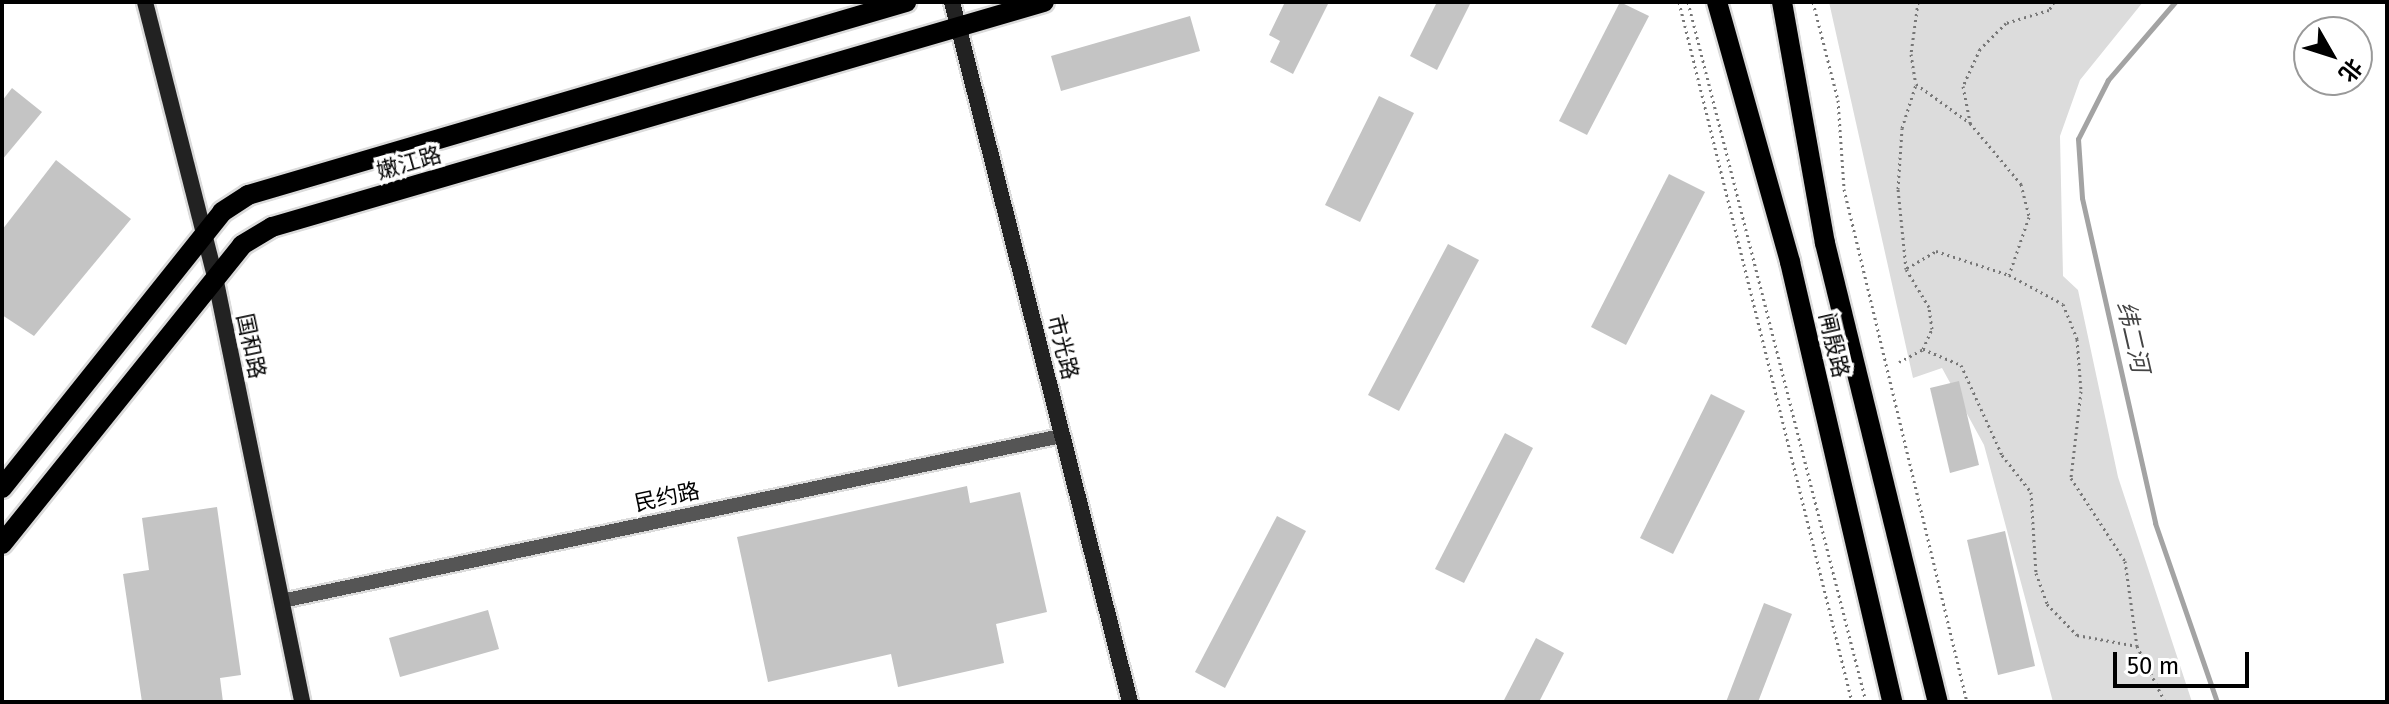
<!DOCTYPE html>
<html>
<head>
<meta charset="utf-8">
<style>
  body { margin:0 }
  #map { position:relative; width:2389px; height:704px; overflow:hidden; background:#fff; font-family:"Fira Sans","Noto Sans SC",sans-serif }
  div>[style] { position:absolute }
  [style*='--x'] { left:calc(var(--x)*1px); top:calc(var(--y)*1px); width:calc(var(--w)*1px); rotate:calc(var(--a)*1deg) }
  .green>* { inset:0; background:#dcdcdc }
  .stream>* { height:5px; margin:-2.5px; padding:0 2.5px; transform-origin:2.5px; border-radius:2.5px; background:#a3a3a3 }
  .building>* { inset:0; background:#c4c4c4 }
  .path>* { height:3px; margin-top:-1.5px; transform-origin:0; background:repeating-linear-gradient(90deg,#777 0 2px,transparent 0 6px) }
  .roads { filter:drop-shadow(2px 0 #dbdbdb) drop-shadow(-2px 0 #dbdbdb) drop-shadow(0 2px #dbdbdb) drop-shadow(0 -2px #dbdbdb) }
  .street>* { height:14px; margin:-7px; padding:0 7px; transform-origin:7px; border-radius:7px; background:#555 }
  .secondary>* { height:16px; margin:-8px; padding:0 8px; transform-origin:8px; border-radius:8px; background:#222 }
  .primary>* { height:20px; margin:-10px; padding:0 10px; transform-origin:10px; border-radius:10px; background:#000 }
  span { translate:-50% -50%; white-space:nowrap; text-align:center; line-height:1.15; -webkit-text-stroke:7px #fff; paint-order:stroke }
  .street-label { font-size:22px; color:#000 }
  .water-label { font-size:24px; color:#444; font-style:italic }
  .frame { position:absolute; inset:0; border:4px solid #000; pointer-events:none }
  .north { position:absolute; left:2293px; top:16px; width:80px; height:80px; box-sizing:border-box; background:#fff; border:2px solid #999; border-radius:50%; rotate:129deg; font-size:22px; font-weight:700; line-height:32px; text-align:center; color:#000 }
  .north::after { content:''; display:block; margin:auto; width:28px; height:36px; background:#000; clip-path:polygon(50% 0,100% 100%,50% 72%,0 100%) }
  .scale { position:absolute; left:2113px; top:652px; width:136px; height:36px; box-sizing:border-box; border:4px solid #000; border-top:0; padding-left:10px; font-size:24px; line-height:28px; white-space:nowrap; color:#000; -webkit-text-stroke:6px #fff; paint-order:stroke }
</style>
</head>
<body>
<div id="map">
  <div class="green">
    <div style="clip-path:polygon(1829px 2px,2143px 2px,2080px 80px,2060px 136px,2063px 276px,2078px 290px,2118px 477px,2192px 702px,2053px 702px,1984px 445px,1942px 368px,1913px 378px)"></div>
  </div>
  <div class="stream">
    <div style="--x:2175;--y:2;--w:103;--a:130.7"></div>
    <div style="--x:2108;--y:80;--w:66;--a:117"></div>
    <div style="--x:2078;--y:139;--w:59;--a:86.1"></div>
    <div style="--x:2082;--y:198;--w:333;--a:77.3"></div>
    <div style="--x:2155;--y:523;--w:189;--a:70.9"></div>
  </div>
  <div class="building">
    <div style="clip-path:polygon(1285px 2px,1329px 2px,1293px 74px,1270px 62px,1280px 41px,1269px 35px)"></div>
    <div style="clip-path:polygon(1437px 2px,1471px 2px,1437px 70px,1410px 56px)"></div>
    <div style="clip-path:polygon(1620px 2px,1649px 16px,1587px 135px,1559px 121px)"></div>
    <div style="clip-path:polygon(1190px 16px,1200px 51px,1061px 91px,1051px 56px)"></div>
    <div style="clip-path:polygon(12px 88px,42px 112px,2px 160px,2px 101px)"></div>
    <div style="clip-path:polygon(1379px 96px,1414px 113px,1360px 222px,1325px 205px)"></div>
    <div style="clip-path:polygon(56px 160px,131px 219px,34px 336px,2px 315px,2px 230px)"></div>
    <div style="clip-path:polygon(1669px 174px,1705px 192px,1626px 345px,1591px 327px)"></div>
    <div style="clip-path:polygon(1448px 244px,1479px 260px,1399px 411px,1368px 395px)"></div>
    <div style="clip-path:polygon(1959px 381px,1979px 465px,1950px 473px,1930px 388px)"></div>
    <div style="clip-path:polygon(1711px 394px,1745px 411px,1673px 554px,1640px 538px)"></div>
    <div style="clip-path:polygon(1505px 433px,1533px 448px,1464px 583px,1435px 569px)"></div>
    <div style="clip-path:polygon(967px 486px,970px 503px,1020px 492px,1047px 612px,996px 624px,1004px 663px,898px 687px,891px 654px,768px 682px,737px 537px)"></div>
    <div style="clip-path:polygon(217px 507px,241px 675px,220px 678px,223px 702px,142px 702px,123px 574px,149px 570px,142px 518px)"></div>
    <div style="clip-path:polygon(1277px 516px,1306px 531px,1225px 688px,1195px 672px)"></div>
    <div style="clip-path:polygon(2005px 531px,2035px 666px,1998px 675px,1967px 540px)"></div>
    <div style="clip-path:polygon(1764px 603px,1792px 614px,1758px 702px,1726px 702px)"></div>
    <div style="clip-path:polygon(488px 610px,499px 649px,400px 677px,389px 638px)"></div>
    <div style="clip-path:polygon(1536px 638px,1564px 653px,1539px 702px,1503px 702px)"></div>
  </div>
  <div class="path">
    <div style="--x:1679;--y:2;--w:721;--a:76.12"></div>
    <div style="--x:1688;--y:2;--w:722;--a:75.73"></div>
    <div style="--x:1813;--y:2;--w:101;--a:75.7"></div>
    <div style="--x:1838;--y:100;--w:89;--a:86.1"></div>
    <div style="--x:1844;--y:189;--w:528;--a:76.52"></div>
    <div style="--x:1918;--y:2;--w:52;--a:97.7"></div>
    <div style="--x:1911;--y:54;--w:30;--a:81"></div>
    <div style="--x:1916;--y:84;--w:67;--a:35.8"></div>
    <div style="--x:2054;--y:2;--w:9;--a:122"></div>
    <div style="--x:2049;--y:10;--w:45;--a:163.2"></div>
    <div style="--x:2006;--y:23;--w:37;--a:135"></div>
    <div style="--x:1980;--y:49;--w:41;--a:114.7"></div>
    <div style="--x:1963;--y:86;--w:38;--a:79"></div>
    <div style="--x:1970;--y:123;--w:80;--a:50.1"></div>
    <div style="--x:2021;--y:184;--w:34;--a:76"></div>
    <div style="--x:2029;--y:217;--w:61;--a:109"></div>
    <div style="--x:2009;--y:275;--w:61;--a:28.2"></div>
    <div style="--x:2063;--y:304;--w:38;--a:68"></div>
    <div style="--x:2077;--y:339;--w:52;--a:85.6"></div>
    <div style="--x:2081;--y:391;--w:88;--a:96.6"></div>
    <div style="--x:2071;--y:478;--w:99;--a:57"></div>
    <div style="--x:2125;--y:561;--w:86;--a:82"></div>
    <div style="--x:2137;--y:646;--w:63;--a:63.4"></div>
    <div style="--x:1907;--y:268;--w:34;--a:-30"></div>
    <div style="--x:1936;--y:251;--w:77;--a:18.2"></div>
    <div style="--x:1923;--y:349;--w:41;--a:22.8"></div>
    <div style="--x:1961;--y:365;--w:99;--a:65.5"></div>
    <div style="--x:2002;--y:455;--w:47;--a:51.9"></div>
    <div style="--x:2031;--y:492;--w:81;--a:86.5"></div>
    <div style="--x:2036;--y:573;--w:33;--a:70"></div>
    <div style="--x:2047;--y:604;--w:43;--a:45.9"></div>
    <div style="--x:2077;--y:635;--w:61;--a:10.4"></div>
    <div style="--x:1899;--y:362;--w:27;--a:-28"></div>
    <div style="--x:1923;--y:349;--w:22;--a:-66"></div>
    <div style="--x:1932;--y:329;--w:22;--a:-98"></div>
    <div style="--x:1929;--y:307;--w:44;--a:-121.2"></div>
    <div style="--x:1906;--y:269;--w:80;--a:-95.7"></div>
    <div style="--x:1898;--y:189;--w:61;--a:-86.2"></div>
    <div style="--x:1902;--y:128;--w:46;--a:-72.3"></div>
  </div>
  <div class="roads">
    <div class="street">
      <div style="--x:282;--y:601;--w:796;--a:-11.96"></div>
    </div>
    <div class="secondary">
      <div style="--x:145;--y:2;--w:284;--a:75.7"></div>
      <div style="--x:215;--y:277;--w:434;--a:78.4"></div>
      <div style="--x:952;--y:2;--w:722;--a:75.73"></div>
    </div>
    <div class="primary">
      <div style="--x:1717;--y:2;--w:270;--a:74.3"></div>
      <div style="--x:1790;--y:262;--w:452;--a:76.9"></div>
      <div style="--x:1782;--y:2;--w:245;--a:79.9"></div>
      <div style="--x:1825;--y:243;--w:473;--a:76.2"></div>
      <div style="--x:2;--y:488;--w:353;--a:-51.4"></div>
      <div style="--x:222;--y:212;--w:31;--a:-33"></div>
      <div style="--x:248;--y:195;--w:686;--a:-16.35"></div>
      <div style="--x:2;--y:544;--w:383;--a:-51.2"></div>
      <div style="--x:242;--y:245;--w:35;--a:-31"></div>
      <div style="--x:272;--y:227;--w:804;--a:-16.25"></div>
    </div>
  </div>
  <div class="street-label">
    <span style="left:409px;top:163px;rotate:-16deg">嫩江路</span>
    <span style="left:1834px;top:345px;rotate:77deg">闸殷路</span>
    <span style="left:251px;top:346px;rotate:78deg">国和路</span>
    <span style="left:1063px;top:347px;rotate:76deg">市光路</span>
    <span style="left:667px;top:497px;rotate:-12deg">民约路</span>
  </div>
  <div class="water-label">
    <span style="left:2132px;top:337px;rotate:77deg">纬二河</span>
  </div>
  <div class="frame"></div>
  <div class="north">北</div>
  <div class="scale">50 m</div>
</div>
</body>
</html>
